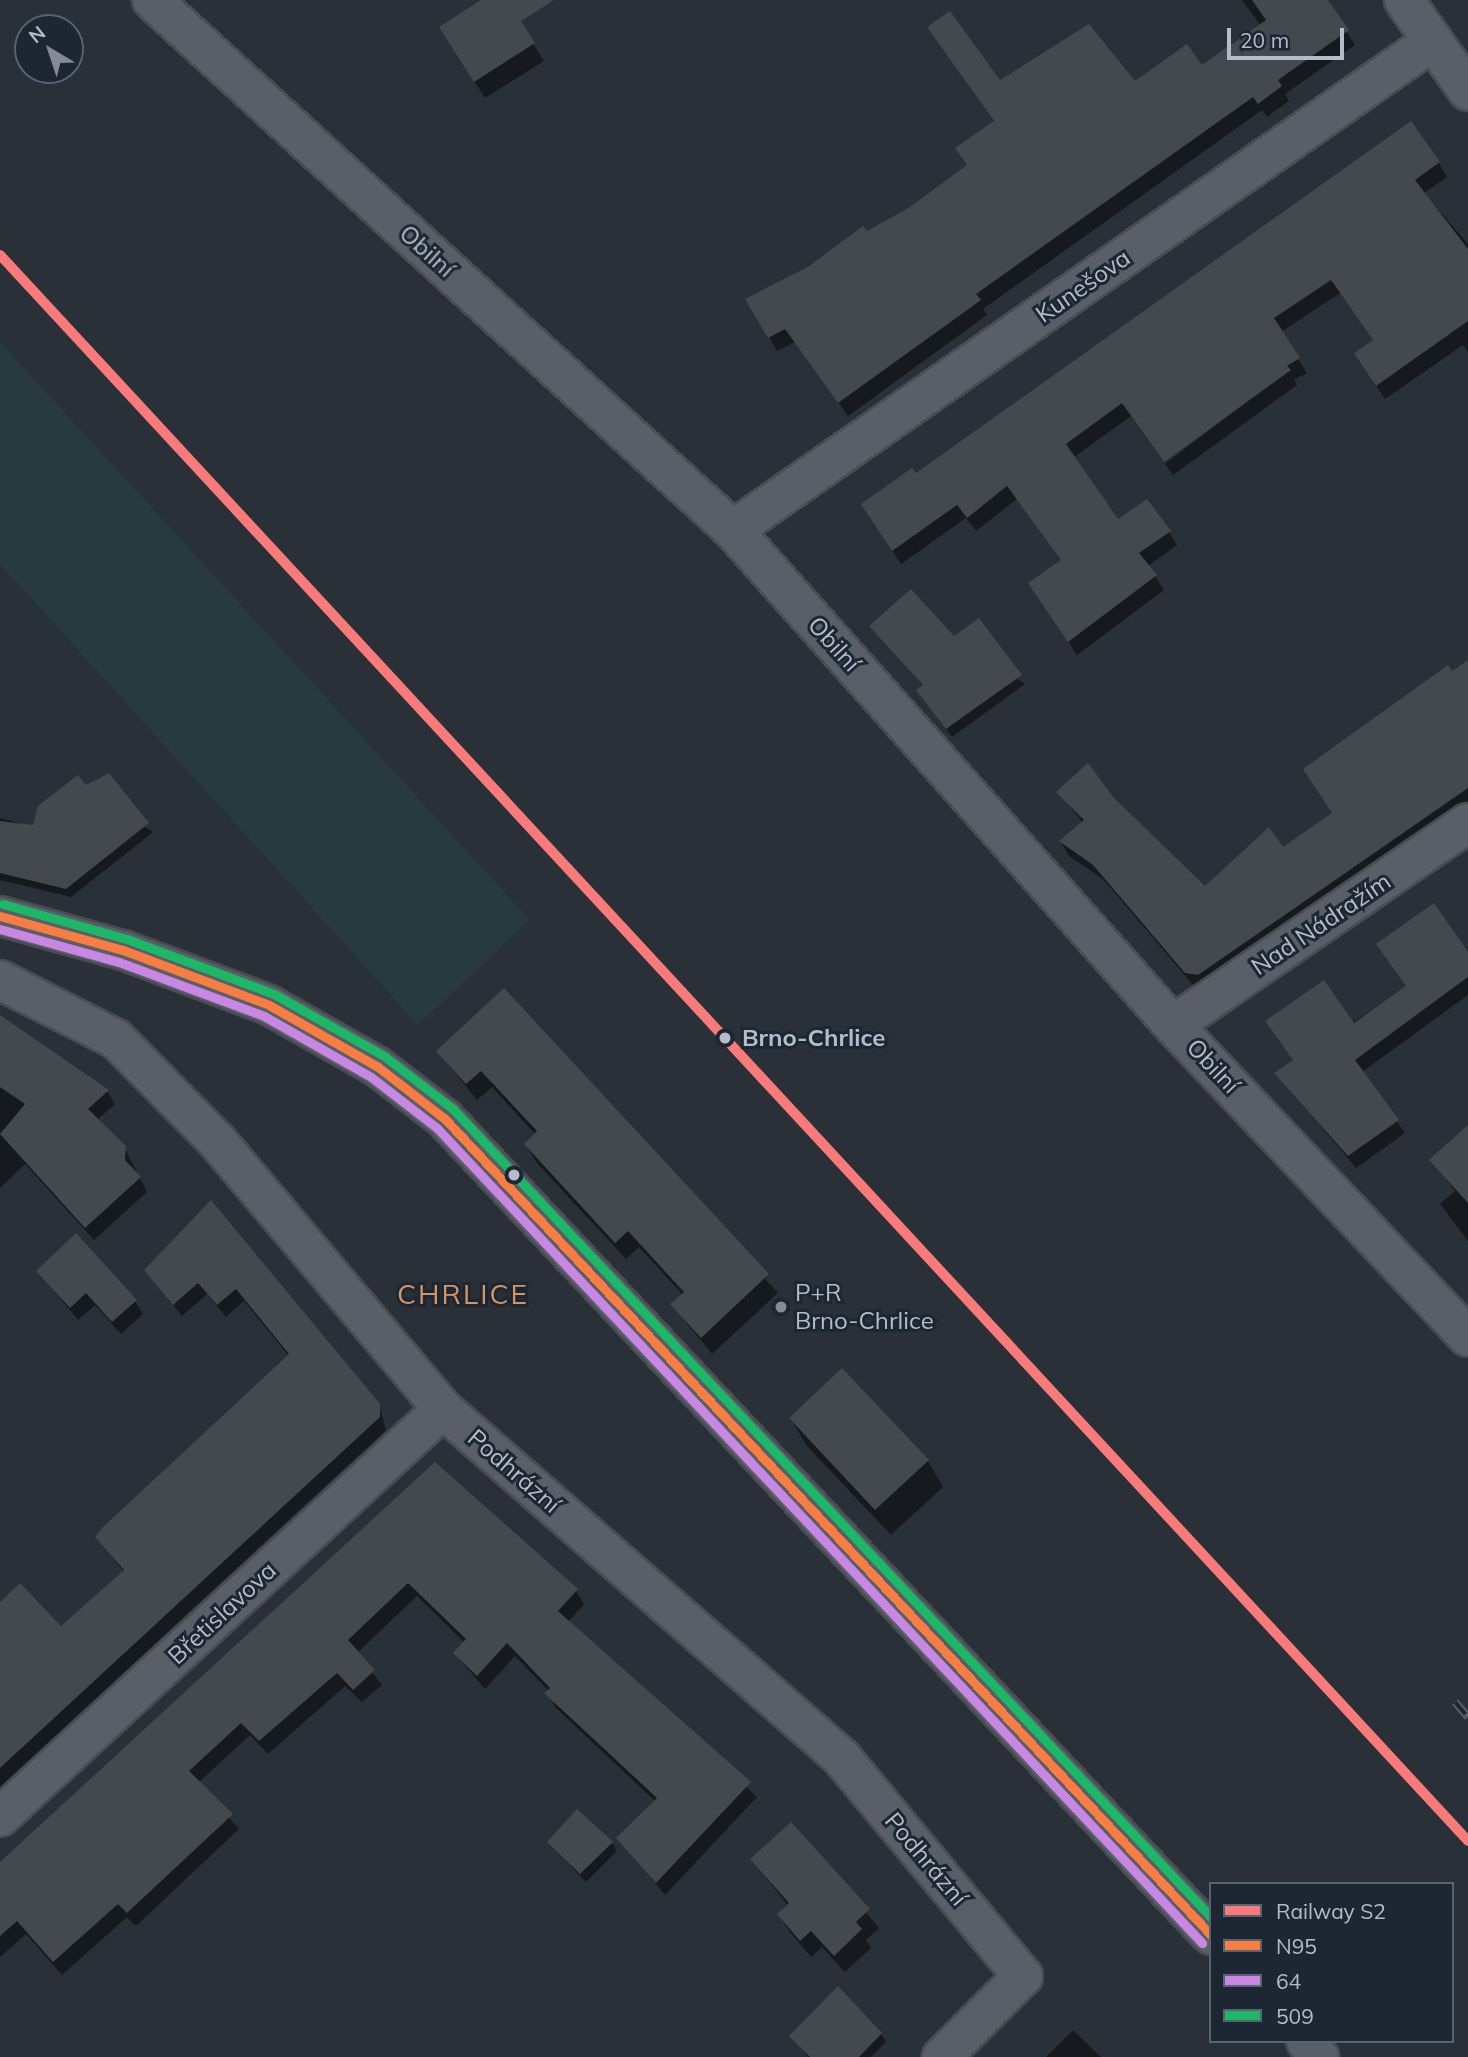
<!DOCTYPE html>
<html>
<head>
<meta charset="utf-8">
<style>
  body { margin:0 }
  #map { position:relative; width:1468px; height:2057px; overflow:hidden; background:#2a3038; font-family:Mulish,sans-serif }
  div>[style] { position:absolute }
  [style*='--x'] { left:calc(var(--x)*1px); top:calc(var(--y)*1px); width:calc(var(--w)*1px); rotate:calc(var(--a)*1deg) }
  .green>* { inset:0; background:#273a3e }
  .shadow>* { inset:0; background:#0007 }
  .building>* { inset:0; background:#444950 }
  .roads { filter:drop-shadow(2px 0 #484c53) drop-shadow(-2px 0 #484c53) drop-shadow(0 2px #484c53) drop-shadow(0 -2px #484c53) }
  .minor>* { height:38px; margin:-19px; padding:0 19px; transform-origin:19px; border-radius:19px; background:#5a5e66 }
  .rail>* { height:8px; margin-top:-4px; transform-origin:0; background:repeating-linear-gradient(90deg,#1d2633 0 16px,#595d64 0 32px); box-sizing:border-box; border-block:2px solid #595d64 }
  .bus-1>* { height:9px; margin:-4.5px; padding:0 4.5px; transform-origin:4.5px; border-radius:4.5px; background:#f77d43 }
  .bus-2>* { height:9px; margin:-4.5px; padding:0 4.5px; transform-origin:4.5px; border-radius:4.5px; background:#c787e3 }
  .bus-3>* { height:9px; margin:-4.5px; padding:0 4.5px; transform-origin:4.5px; border-radius:4.5px; background:#1ab867 }
  .rail-1>* { height:10px; margin:-5px; padding:0 5px; transform-origin:5px; border-radius:5px; background:#f97a7a }
  .dots>* { width:19px; height:19px; translate:-50% -50%; box-sizing:border-box; border:4px solid #1d2633; border-radius:50% }
  span { translate:-50% -50%; white-space:nowrap; text-align:center; line-height:1.15; -webkit-text-stroke:6px #1d2633; paint-order:stroke }
  .street-label { font-size:24px; color:#b4bcc9 }
  .stop-label { font-size:24px; color:#b4bcc9; font-weight:700 }
  .left { translate:0 -50%; text-align:left }
  .poi-label { font-size:24px; color:#b4bcc9 }
  .quarter-label { font-size:28px; color:#d59563; letter-spacing:2px }
  .legend { position:absolute; left:1209px; top:1882px; width:245px; height:161px; box-sizing:border-box; background:#1d2633; border:2px solid #59626f; margin:0; padding:9px 12px; list-style:none; font-size:21px; color:#b4bcc9 }
  .legend li { display:flex; align-items:center; gap:14px; height:35px }
  .legend b { width:35px; border:2px solid #59626f }
  .north { position:absolute; left:14px; top:14px; width:70px; height:70px; box-sizing:border-box; background:#1d2633; border:2px solid #59626f; border-radius:50%; rotate:321deg; font-size:19px; font-weight:700; line-height:28px; text-align:center; color:#b4bcc9 }
  .north::after { content:''; display:block; margin:auto; width:24px; height:32px; background:#848b96; clip-path:polygon(50% 0,100% 100%,50% 72%,0 100%) }
  .scale { position:absolute; left:1227px; top:28px; width:117px; height:32px; box-sizing:border-box; border:4px solid #b4bcc9; border-top:0; padding-left:9px; font-size:21px; line-height:24px; white-space:nowrap; color:#b4bcc9; -webkit-text-stroke:5px #1d2633; paint-order:stroke }
</style>
</head>
<body>
<div id="map">
  <div class="green">
    <div style="clip-path:polygon(0 342px,530px 920px,418px 1025px,0 564px)"></div>
  </div>
  <div class="shadow">
    <div style="clip-path:polygon(484px 0,505px 0,544px 61px,485px 98px,451px 45px)"></div>
    <div style="clip-path:polygon(1242px 0,1326px 0,1355px 45px,1285px 94px,1289px 101px,1267px 117px,1262px 110px,983px 309px,987px 315px,848px 416px,795px 342px,777px 351px,748px 300px,911px 208px,968px 166px,995px 123px,929px 28px,1000px 82px,1134px 83px,1201px 67px,1261px 26px)"></div>
    <div style="clip-path:polygon(1439px 163px,1447px 177px,1424px 193px,1468px 244px,1468px 352px,1463px 345px,1385px 399px,1364px 367px,1374px 341px,1340px 293px,1281px 332px,1307px 373px,1294px 380px,1297px 385px,1173px 475px,1165px 464px,1292px 367px,1163px 461px,1131px 416px,1073px 458px,1118px 522px,1169px 532px,1177px 545px,1148px 566px,1164px 590px,1077px 655px,1030px 584px,1062px 561px,1017px 499px,976px 531px,966px 518px,901px 564px,871px 519px,916px 475px)"></div>
    <div style="clip-path:polygon(871px 626px,954px 639px,1025px 684px,952px 737px,923px 698px,924px 686px)"></div>
    <div style="clip-path:polygon(1468px 662px,1468px 806px,1206px 988px,1194px 986px,1103px 879px,1069px 856px,1061px 842px,1083px 823px,1059px 792px,1113px 799px,1205px 888px,1282px 849px,1334px 814px,1451px 673px)"></div>
    <div style="clip-path:polygon(85px 787px,153px 832px,71px 897px,0 880px,0 818px,34px 827px)"></div>
    <div style="clip-path:polygon(1468px 955px,1468px 995px,1362px 1072px,1405px 1133px,1356px 1168px,1276px 1073px,1407px 987px,1385px 956px)"></div>
    <div style="clip-path:polygon(504px 991px,778px 1293px,712px 1354px,672px 1305px,683px 1295px,639px 1247px,626px 1259px,536px 1162px,526px 1144px,536px 1135px,492px 1087px,477px 1100px,438px 1051px)"></div>
    <div style="clip-path:polygon(0 1029px,107px 1091px,115px 1104px,97px 1120px,124px 1147px,147px 1192px,94px 1240px,25px 1164px,0 1188px)"></div>
    <div style="clip-path:polygon(1468px 1128px,1468px 1241px,1440px 1204px,1455px 1191px,1432px 1160px)"></div>
    <div style="clip-path:polygon(211px 1203px,379px 1405px,386px 1430px,0 1787px,0 1604px,61px 1629px,124px 1572px,97px 1537px,289px 1356px,244px 1301px,226px 1317px,207px 1294px,182px 1316px,146px 1271px)"></div>
    <div style="clip-path:polygon(38px 1271px,135px 1301px,143px 1314px,121px 1334px,95px 1305px,78px 1320px)"></div>
    <div style="clip-path:polygon(791px 1419px,928px 1461px,943px 1487px,891px 1535px,806px 1445px)"></div>
    <div style="clip-path:polygon(435px 1465px,576px 1591px,584px 1604px,568px 1622px,757px 1797px,665px 1895px,619px 1838px,656px 1802px,555px 1707px,549px 1691px,515px 1656px,485px 1689px,455px 1654px,465px 1643px,417px 1596px,357px 1653px,382px 1685px,362px 1702px,345px 1686px,268px 1754px,250px 1735px,198px 1783px,239px 1829px,136px 1926px,127px 1917px,62px 1975px,26px 1934px,0 1957px,0 1865px)"></div>
    <div style="clip-path:polygon(791px 1824px,879px 1928px,866px 1940px,871px 1948px,845px 1972px,822px 1947px,811px 1957px,789px 1931px,779px 1914px,788px 1906px,752px 1859px)"></div>
    <div style="clip-path:polygon(549px 1843px,612px 1843px,617px 1851px,586px 1882px)"></div>
    <div style="clip-path:polygon(1073px 2030px,1101px 2057px,1046px 2057px)"></div>
    <div style="clip-path:polygon(881px 2034px,886px 2042px,871px 2057px,808px 2057px,797px 2042px)"></div>
  </div>
  <div class="building">
    <div style="clip-path:polygon(481px 0,554px 0,521px 21px,535px 43px,474px 82px,439px 27px)"></div>
    <div style="clip-path:polygon(1252px 0,1328px 0,1349px 30px,1278px 80px,1282px 86px,1258px 104px,1253px 97px,976px 294px,981px 300px,838px 403px,785px 329px,768px 338px,745px 299px,809px 266px,863px 226px,867px 231px,910px 207px,967px 165px,955px 148px,994px 121px,927px 27px,950px 11px,1000px 80px,1089px 24px,1135px 81px,1187px 44px,1202px 65px,1266px 20px)"></div>
    <div style="clip-path:polygon(1411px 121px,1440px 162px,1415px 180px,1468px 249px,1468px 321px,1376px 386px,1354px 353px,1373px 340px,1331px 280px,1274px 318px,1300px 358px,1287px 366px,1291px 370px,1164px 462px,1122px 403px,1066px 444px,1118px 519px,1147px 499px,1171px 531px,1139px 553px,1157px 575px,1068px 642px,1028px 583px,1061px 560px,1007px 486px,967px 518px,957px 505px,892px 551px,861px 504px,912px 468px,916px 473px)"></div>
    <div style="clip-path:polygon(911px 589px,954px 636px,979px 618px,1022px 675px,946px 729px,916px 690px,923px 685px,869px 626px)"></div>
    <div style="clip-path:polygon(1468px 660px,1468px 788px,1198px 975px,1185px 973px,1093px 865px,1059px 841px,1084px 820px,1056px 792px,1088px 763px,1114px 798px,1205px 886px,1269px 827px,1283px 847px,1332px 813px,1303px 769px,1448px 665px,1452px 671px)"></div>
    <div style="clip-path:polygon(109px 773px,149px 823px,66px 889px,0 873px,0 821px,33px 825px,38px 806px,78px 775px,86px 785px)"></div>
    <div style="clip-path:polygon(1434px 903px,1468px 952px,1468px 977px,1355px 1060px,1399px 1120px,1348px 1156px,1274px 1073px,1293px 1060px,1265px 1021px,1324px 980px,1354px 1023px,1406px 986px,1376px 944px)"></div>
    <div style="clip-path:polygon(504px 988px,769px 1274px,701px 1338px,670px 1304px,684px 1292px,628px 1231px,615px 1243px,524px 1144px,537px 1131px,481px 1071px,466px 1084px,436px 1051px)"></div>
    <div style="clip-path:polygon(0 1015px,109px 1090px,88px 1109px,126px 1146px,125px 1160px,141px 1177px,85px 1228px,0 1134px,25px 1104px,0 1087px)"></div>
    <div style="clip-path:polygon(1468px 1125px,1468px 1203px,1429px 1160px)"></div>
    <div style="clip-path:polygon(211px 1200px,380px 1404px,380px 1417px,0 1768px,0 1602px,20px 1583px,61px 1626px,124px 1570px,95px 1537px,102px 1528px,289px 1354px,236px 1289px,217px 1305px,198px 1283px,173px 1305px,144px 1270px)"></div>
    <div style="clip-path:polygon(76px 1233px,137px 1300px,112px 1322px,86px 1293px,70px 1308px,36px 1271px)"></div>
    <div style="clip-path:polygon(842px 1368px,929px 1460px,875px 1510px,789px 1418px)"></div>
    <div style="clip-path:polygon(435px 1462px,578px 1589px,558px 1611px,751px 1782px,656px 1883px,616px 1838px,657px 1798px,544px 1693px,550px 1688px,507px 1643px,477px 1676px,453px 1653px,466px 1639px,408px 1583px,348px 1640px,375px 1670px,353px 1690px,337px 1673px,259px 1741px,241px 1723px,189px 1771px,233px 1814px,127px 1913px,118px 1904px,53px 1962px,17px 1921px,0 1936px,0 1862px)"></div>
    <div style="clip-path:polygon(577px 1809px,613px 1842px,580px 1874px,547px 1842px)"></div>
    <div style="clip-path:polygon(791px 1822px,870px 1909px,856px 1922px,862px 1929px,834px 1956px,811px 1931px,800px 1941px,777px 1914px,789px 1903px,750px 1859px)"></div>
    <div style="clip-path:polygon(838px 1986px,882px 2033px,859px 2057px,810px 2057px,789px 2036px)"></div>
  </div>
  <div class="roads">
    <div class="minor">
      <div style="--x:152;--y:0;--w:786;--a:42.37"></div>
      <div style="--x:733;--y:530;--w:662;--a:48.37"></div>
      <div style="--x:1173;--y:1025;--w:429;--a:46.6"></div>
      <div style="--x:1404;--y:0;--w:111;--a:54.9"></div>
      <div style="--x:733;--y:530;--w:854;--a:-34.94"></div>
      <div style="--x:0;--y:916;--w:128;--a:15.5"></div>
      <div style="--x:123;--y:950;--w:156;--a:20.6"></div>
      <div style="--x:269;--y:1005;--w:125;--a:29.6"></div>
      <div style="--x:378;--y:1067;--w:85;--a:37.8"></div>
      <div style="--x:445;--y:1119;--w:1119;--a:46.81"></div>
      <div style="--x:0;--y:980;--w:130;--a:27"></div>
      <div style="--x:116;--y:1039;--w:145;--a:45.3"></div>
      <div style="--x:218;--y:1142;--w:349;--a:49.9"></div>
      <div style="--x:443;--y:1409;--w:529;--a:41.17"></div>
      <div style="--x:841;--y:1757;--w:285;--a:50.3"></div>
      <div style="--x:1023;--y:1976;--w:115;--a:135"></div>
      <div style="--x:1173;--y:1025;--w:358;--a:-34.4"></div>
      <div style="--x:0;--y:1817;--w:602;--a:-42.64"></div>
      <div style="--x:1306;--y:2041;--w:21;--a:51"></div>
    </div>
  </div>
  <div class="rail">
    <div style="--x:1455;--y:1702;--w:20;--a:49"></div>
  </div>
  <div class="bus-1">
    <div style="--x:0;--y:916;--w:128;--a:15.5"></div>
    <div style="--x:123;--y:950;--w:156;--a:20.6"></div>
    <div style="--x:269;--y:1005;--w:125;--a:29.6"></div>
    <div style="--x:378;--y:1067;--w:85;--a:37.8"></div>
    <div style="--x:445;--y:1119;--w:1119;--a:46.81"></div>
  </div>
  <div class="bus-2">
    <div style="--x:0;--y:929;--w:123;--a:15.5"></div>
    <div style="--x:119;--y:962;--w:155;--a:20.4"></div>
    <div style="--x:264;--y:1016;--w:123;--a:29.7"></div>
    <div style="--x:371;--y:1077;--w:83;--a:37.7"></div>
    <div style="--x:437;--y:1128;--w:1118;--a:46.81"></div>
  </div>
  <div class="bus-3">
    <div style="--x:3;--y:904;--w:129;--a:15.8"></div>
    <div style="--x:127;--y:939;--w:157;--a:20.5"></div>
    <div style="--x:274;--y:994;--w:126;--a:29.4"></div>
    <div style="--x:384;--y:1056;--w:87;--a:37.5"></div>
    <div style="--x:453;--y:1109;--w:1108;--a:46.83"></div>
  </div>
  <div class="rail-1">
    <div style="--x:0;--y:255;--w:2161;--a:47.21"></div>
  </div>
  <div class="dots">
    <div style="left:725px;top:1038px;background:#b4bcc9"></div>
    <div style="left:514px;top:1175px;background:#b4bcc9"></div>
    <div style="left:781px;top:1307px;background:#848b96"></div>
  </div>
  <div class="street-label">
    <span style="left:427px;top:251px;rotate:42deg">Obilní</span>
    <span style="left:1083px;top:286px;rotate:-35deg">Kunešova</span>
    <span style="left:834px;top:644px;rotate:48deg">Obilní</span>
    <span style="left:1321px;top:924px;rotate:-34deg">Nad Nádražím</span>
    <span style="left:1213px;top:1066px;rotate:47deg">Obilní</span>
    <span style="left:514px;top:1471px;rotate:41deg">Podhrázní</span>
    <span style="left:222px;top:1613px;rotate:-43deg">Břetislavova</span>
    <span style="left:926px;top:1859px;rotate:50deg">Podhrázní</span>
  </div>
  <div class="stop-label">
    <span class="left" style="left:742px;top:1038px">Brno-Chrlice</span>
  </div>
  <div class="poi-label">
    <span class="left" style="left:795px;top:1307px">P+R<br>Brno-Chrlice</span>
  </div>
  <div class="quarter-label">
    <span style="left:463px;top:1294px">CHRLICE</span>
  </div>
  <ul class="legend">
  <li><b style="height:9px;background:#f97a7a"></b>Railway S2</li>
  <li><b style="height:9px;background:#f77d43"></b>N95</li>
  <li><b style="height:9px;background:#c787e3"></b>64</li>
  <li><b style="height:9px;background:#1ab867"></b>509</li>
  </ul>
  <div class="north">N</div>
  <div class="scale">20 m</div>
</div>
</body>
</html>
